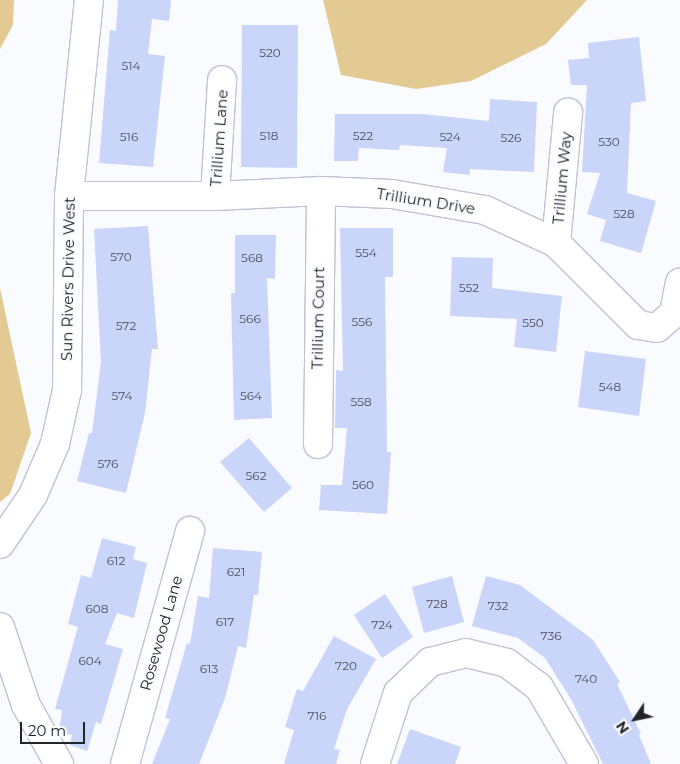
<!DOCTYPE html>
<html>
<head>
<meta charset="utf-8">
<style>
  body { margin:0 }
  #map { position:relative; width:680px; height:764px; overflow:hidden; background:#fafbfe; font-family:Montserrat,sans-serif }
  div>[style] { position:absolute }
  [style*='--x'] { left:calc(var(--x)*1px); top:calc(var(--y)*1px); width:calc(var(--w)*1px); rotate:calc(var(--a)*1deg) }
  .green>* { inset:0; background:#e3ca92 }
  .building>* { inset:0; background:#c9d5f9 }
  .roads { filter:drop-shadow(1px 0 #bec3d3) drop-shadow(-1px 0 #bec3d3) drop-shadow(0 1px #bec3d3) drop-shadow(0 -1px #bec3d3) }
  .minor>* { height:28px; margin:-14px; padding:0 14px; transform-origin:14px; border-radius:14px; background:#fff }
  span { translate:-50% -50%; white-space:nowrap; text-align:center; line-height:1.15; -webkit-text-stroke:4.5px #fafbfe; paint-order:stroke }
  .number-label { font-size:12px; color:#4c505e }
  .number-label span { -webkit-text-stroke-width:0 }
  .street-label { font-size:15px; color:#22242a }
  .north { position:absolute; left:610px; top:694px; width:50px; height:50px; -webkit-text-stroke:4px #fafbfe; paint-order:stroke; rotate:236deg; font-size:14px; font-weight:700; line-height:20px; text-align:center; color:#22242a }
  .north::after { content:''; display:block; margin:auto; width:18px; height:22px; background:#22242a; clip-path:polygon(50% 0,100% 100%,50% 72%,0 100%) }
  .scale { position:absolute; left:20px; top:722px; width:65px; height:22px; box-sizing:border-box; border:2px solid #22242a; border-top:0; padding-left:6px; font-size:15px; line-height:18px; white-space:nowrap; color:#22242a; -webkit-text-stroke:4px #fafbfe; paint-order:stroke }
</style>
</head>
<body>
<div id="map">
  <div class="green">
    <div style="clip-path:polygon(0 0,14px 0,13px 25px,0 49px)"></div>
    <div style="clip-path:polygon(323px 0,587px 0,546px 44px,471px 81px,416px 89px,341px 75px)"></div>
    <div style="clip-path:polygon(0 288px,31px 433px,10px 494px,0 502px)"></div>
  </div>
  <div class="building">
    <div style="clip-path:polygon(118px 0,171px 0,169px 21px,152px 19px,148px 54px,165px 56px,153px 167px,99px 163px,110px 30px,116px 31px)"></div>
    <div style="clip-path:polygon(242px 25px,298px 25px,297px 168px,241px 167px)"></div>
    <div style="clip-path:polygon(639px 37px,646px 101px,631px 103px,627px 193px,656px 201px,641px 253px,600px 241px,606px 220px,587px 214px,600px 173px,582px 172px,587px 85px,571px 85px,568px 60px,589px 58px,588px 43px)"></div>
    <div style="clip-path:polygon(490px 99px,537px 102px,534px 172px,470px 169px,470px 175px,443px 172px,447px 148px,400px 145px,399px 150px,359px 148px,358px 161px,334px 161px,335px 114px,422px 114px,489px 121px)"></div>
    <div style="clip-path:polygon(148px 226px,158px 349px,152px 349px,145px 413px,126px 493px,77px 481px,89px 433px,92px 433px,101px 362px,94px 229px)"></div>
    <div style="clip-path:polygon(340px 228px,393px 228px,393px 277px,385px 277px,387px 452px,391px 452px,387px 514px,319px 510px,321px 485px,342px 485px,347px 428px,335px 428px,336px 370px,343px 371px)"></div>
    <div style="clip-path:polygon(235px 235px,276px 235px,275px 279px,267px 278px,272px 418px,234px 420px,231px 293px,235px 293px)"></div>
    <div style="clip-path:polygon(452px 257px,493px 258px,492px 288px,562px 296px,556px 352px,514px 347px,517px 319px,450px 316px)"></div>
    <div style="clip-path:polygon(585px 351px,646px 359px,639px 416px,578px 407px)"></div>
    <div style="clip-path:polygon(249px 438px,292px 488px,264px 512px,220px 462px)"></div>
    <div style="clip-path:polygon(102px 538px,136px 547px,133px 559px,147px 563px,134px 618px,117px 613px,105px 644px,123px 649px,101px 724px,96px 722px,87px 751px,70px 745px,72px 735px,59px 732px,62px 710px,55px 709px,78px 627px,68px 624px,81px 575px,91px 578px)"></div>
    <div style="clip-path:polygon(213px 548px,262px 552px,258px 595px,254px 595px,246px 648px,238px 646px,225px 698px,199px 764px,152px 764px,170px 719px,165px 718px,187px 643px,190px 644px,198px 596px,209px 598px)"></div>
    <div style="clip-path:polygon(452px 576px,464px 622px,424px 633px,412px 587px)"></div>
    <div style="clip-path:polygon(486px 576px,520px 585px,593px 640px,620px 682px,617px 684px,641px 734px,639px 735px,651px 764px,603px 764px,571px 699px,545px 658px,518px 638px,472px 626px)"></div>
    <div style="clip-path:polygon(385px 594px,413px 637px,382px 658px,354px 615px)"></div>
    <div style="clip-path:polygon(334px 636px,376px 659px,347px 709px,334px 749px,340px 750px,336px 764px,284px 764px,294px 730px,285px 727px,297px 689px,303px 691px)"></div>
    <div style="clip-path:polygon(410px 729px,461px 747px,455px 764px,397px 764px)"></div>
  </div>
  <div class="roads">
    <div class="minor">
      <div style="--x:69;--y:196;--w:146;--a:0"></div>
      <div style="--x:215;--y:196;--w:106;--a:-2.7"></div>
      <div style="--x:321;--y:191;--w:71;--a:2.4"></div>
      <div style="--x:392;--y:194;--w:94;--a:9.8"></div>
      <div style="--x:485;--y:210;--w:78;--a:24.9"></div>
      <div style="--x:556;--y:243;--w:116;--a:45"></div>
      <div style="--x:638;--y:325;--w:19;--a:9"></div>
      <div style="--x:657;--y:328;--w:23;--a:-41"></div>
      <div style="--x:674;--y:313;--w:31;--a:-79"></div>
      <div style="--x:215;--y:196;--w:116;--a:-86.5"></div>
      <div style="--x:556;--y:243;--w:131;--a:-84.7"></div>
      <div style="--x:318;--y:444;--w:253;--a:-89.3"></div>
      <div style="--x:0;--y:544;--w:59;--a:-56"></div>
      <div style="--x:33;--y:495;--w:56;--a:-66.7"></div>
      <div style="--x:55;--y:444;--w:55;--a:-77.5"></div>
      <div style="--x:67;--y:390;--w:194;--a:-89.4"></div>
      <div style="--x:69;--y:196;--w:197;--a:-84.2"></div>
      <div style="--x:0;--y:627;--w:82;--a:71.6"></div>
      <div style="--x:26;--y:705;--w:68;--a:60.8"></div>
      <div style="--x:125;--y:764;--w:242;--a:-74.4"></div>
      <div style="--x:375;--y:764;--w:75;--a:-72.1"></div>
      <div style="--x:398;--y:693;--w:45;--a:-44.1"></div>
      <div style="--x:430;--y:662;--w:37;--a:-14"></div>
      <div style="--x:466;--y:653;--w:42;--a:13.7"></div>
      <div style="--x:507;--y:663;--w:40;--a:37"></div>
      <div style="--x:539;--y:687;--w:89;--a:59.7"></div>
    </div>
  </div>
  <div class="number-label">
    <span style="left:270px;top:53px">520</span>
    <span style="left:131px;top:66px">514</span>
    <span style="left:269px;top:136px">518</span>
    <span style="left:363px;top:136px">522</span>
    <span style="left:129px;top:137px">516</span>
    <span style="left:450px;top:137px">524</span>
    <span style="left:511px;top:138px">526</span>
    <span style="left:609px;top:142px">530</span>
    <span style="left:624px;top:214px">528</span>
    <span style="left:366px;top:253px">554</span>
    <span style="left:121px;top:257px">570</span>
    <span style="left:252px;top:258px">568</span>
    <span style="left:469px;top:288px">552</span>
    <span style="left:250px;top:319px">566</span>
    <span style="left:362px;top:322px">556</span>
    <span style="left:533px;top:323px">550</span>
    <span style="left:126px;top:326px">572</span>
    <span style="left:610px;top:387px">548</span>
    <span style="left:122px;top:396px">574</span>
    <span style="left:251px;top:396px">564</span>
    <span style="left:361px;top:402px">558</span>
    <span style="left:108px;top:464px">576</span>
    <span style="left:256px;top:476px">562</span>
    <span style="left:363px;top:485px">560</span>
    <span style="left:116px;top:561px">612</span>
    <span style="left:236px;top:572px">621</span>
    <span style="left:437px;top:604px">728</span>
    <span style="left:498px;top:606px">732</span>
    <span style="left:97px;top:609px">608</span>
    <span style="left:225px;top:622px">617</span>
    <span style="left:382px;top:625px">724</span>
    <span style="left:551px;top:636px">736</span>
    <span style="left:90px;top:661px">604</span>
    <span style="left:346px;top:666px">720</span>
    <span style="left:209px;top:669px">613</span>
    <span style="left:586px;top:679px">740</span>
    <span style="left:317px;top:716px">716</span>
  </div>
  <div class="street-label">
    <span style="left:219px;top:138px;rotate:-86deg">Trillium Lane</span>
    <span style="left:562px;top:178px;rotate:-85deg">Trillium Way</span>
    <span style="left:426px;top:201px;rotate:9deg">Trillium Drive</span>
    <span style="left:68px;top:279px;rotate:-89deg">Sun Rivers Drive West</span>
    <span style="left:318px;top:318px;rotate:-89deg">Trillium Court</span>
    <span style="left:161px;top:633px;rotate:-74deg">Rosewood Lane</span>
  </div>
  <div class="north">N</div>
  <div class="scale">20 m</div>
</div>
</body>
</html>
